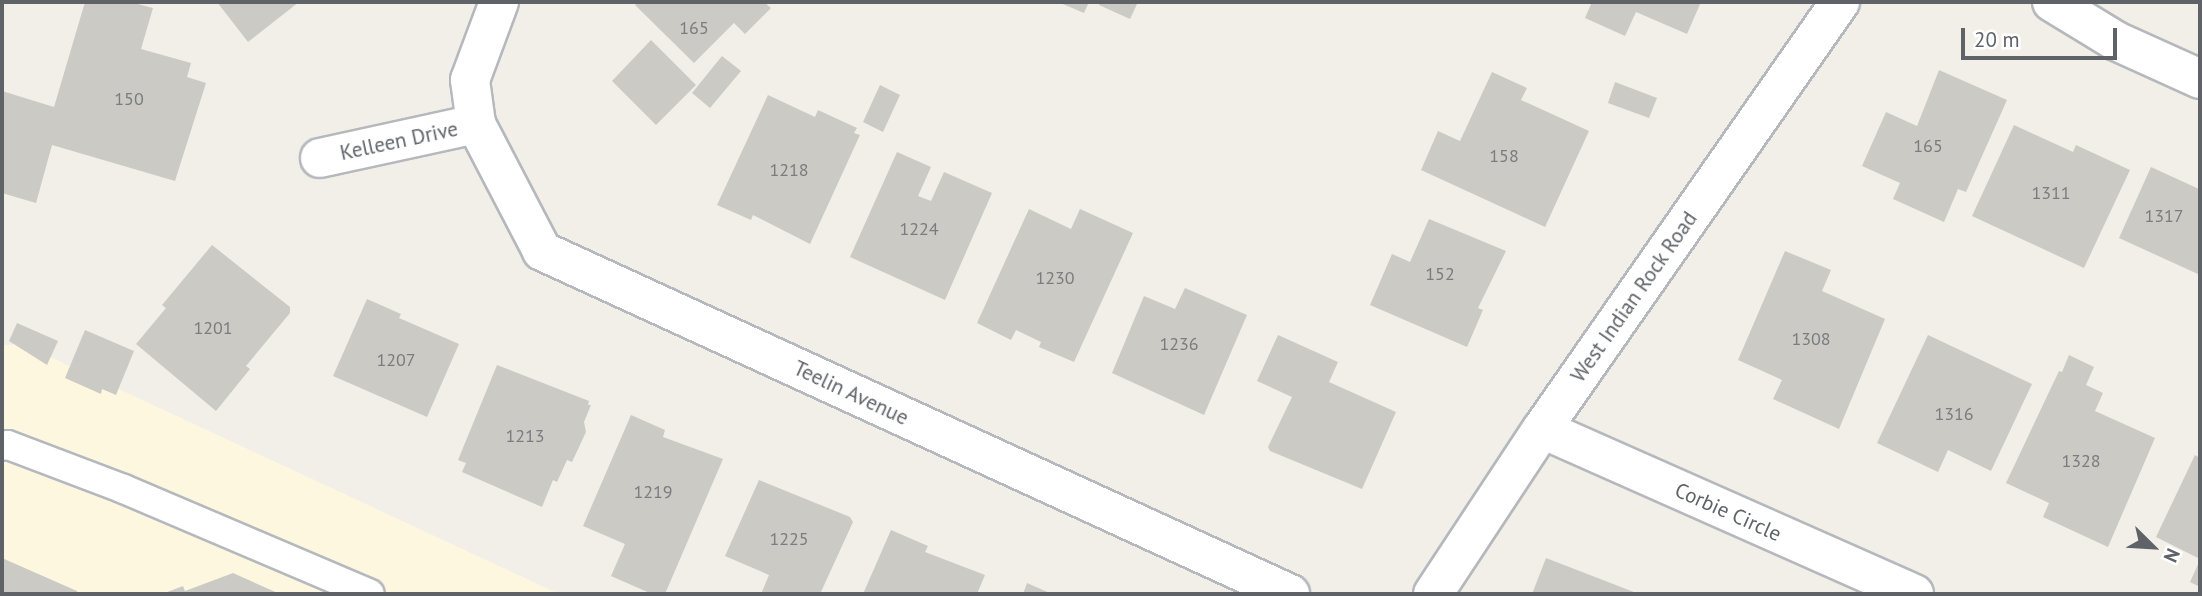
<!DOCTYPE html>
<html>
<head>
<meta charset="utf-8">
<style>
  body { margin:0 }
  #map { position:relative; width:2202px; height:596px; overflow:hidden; background:#f1efe8; font-family:"PT Sans",sans-serif }
  div>[style] { position:absolute }
  [style*='--x'] { left:calc(var(--x)*1px); top:calc(var(--y)*1px); width:calc(var(--w)*1px); rotate:calc(var(--a)*1deg) }
  .commercial>* { inset:0; background:#fef7e0 }
  .building>* { inset:0; background:#cccac5 }
  .roads { filter:drop-shadow(2px 0 #b5b8bc) drop-shadow(-2px 0 #b5b8bc) drop-shadow(0 2px #b5b8bc) drop-shadow(0 -2px #b5b8bc) }
  .lane>* { height:28px; margin:-14px; padding:0 14px; transform-origin:14px; border-radius:14px; background:#fff }
  .street>* { height:38px; margin:-19px; padding:0 19px; transform-origin:19px; border-radius:19px; background:#fff }
  .secondary>* { height:38px; margin:-19px; padding:0 19px; transform-origin:19px; border-radius:19px; background:#fff }
  span { translate:-50% -50%; white-space:nowrap; text-align:center; line-height:1.15; -webkit-text-stroke:7px #fff; paint-order:stroke }
  .number-label { font-size:18px; color:#7a7d7f }
  .number-label span { -webkit-text-stroke-width:0 }
  .street-label { font-size:21px; color:#5f6368 }
  .frame { position:absolute; inset:0; border:4px solid #5f6368; pointer-events:none }
  .north { position:absolute; left:2118px; top:512px; width:70px; height:70px; -webkit-text-stroke:5px #fff; paint-order:stroke; rotate:114deg; font-size:19px; font-weight:700; line-height:28px; text-align:center; color:#5f6368 }
  .north::after { content:''; display:block; margin:auto; width:24px; height:32px; background:#5f6368; clip-path:polygon(50% 0,100% 100%,50% 72%,0 100%) }
  .scale { position:absolute; left:1961px; top:28px; width:156px; height:32px; box-sizing:border-box; border:4px solid #5f6368; border-top:0; padding-left:9px; font-size:21px; line-height:24px; white-space:nowrap; color:#5f6368; -webkit-text-stroke:5px #fff; paint-order:stroke }
</style>
</head>
<body>
<div id="map">
  <div class="commercial">
    <div style="clip-path:polygon(20px 343px,559px 594px,2px 594px,2px 346px)"></div>
  </div>
  <div class="building">
    <div style="clip-path:polygon(85px 2px,130px 2px,153px 8px,141px 49px,191px 63px,187px 77px,206px 83px,175px 181px,52px 145px,36px 203px,2px 193px,2px 91px,54px 107px)"></div>
    <div style="clip-path:polygon(217px 2px,299px 2px,248px 42px)"></div>
    <div style="clip-path:polygon(638px 2px,764px 2px,771px 8px,745px 34px,734px 23px,694px 63px,635px 5px)"></div>
    <div style="clip-path:polygon(1058px 2px,1089px 2px,1084px 13px)"></div>
    <div style="clip-path:polygon(1100px 2px,1138px 2px,1130px 19px,1099px 5px)"></div>
    <div style="clip-path:polygon(1592px 2px,1701px 2px,1687px 34px,1636px 12px,1625px 36px,1585px 18px)"></div>
    <div style="clip-path:polygon(651px 40px,696px 85px,656px 125px,612px 81px)"></div>
    <div style="clip-path:polygon(722px 56px,741px 71px,710px 108px,692px 93px)"></div>
    <div style="clip-path:polygon(1939px 70px,2007px 100px,1966px 192px,1958px 189px,1944px 222px,1893px 199px,1900px 183px,1862px 166px,1886px 112px,1917px 126px)"></div>
    <div style="clip-path:polygon(1492px 72px,1527px 88px,1521px 100px,1589px 131px,1545px 227px,1421px 170px,1438px 131px,1460px 141px)"></div>
    <div style="clip-path:polygon(1615px 82px,1657px 98px,1649px 118px,1608px 103px)"></div>
    <div style="clip-path:polygon(880px 85px,900px 95px,883px 132px,863px 122px)"></div>
    <div style="clip-path:polygon(768px 95px,815px 117px,818px 110px,857px 128px,854px 133px,860px 135px,810px 244px,753px 215px,751px 220px,717px 205px)"></div>
    <div style="clip-path:polygon(2014px 125px,2073px 152px,2076px 145px,2130px 170px,2084px 268px,1972px 216px)"></div>
    <div style="clip-path:polygon(897px 152px,931px 167px,918px 196px,931px 201px,944px 172px,992px 193px,945px 300px,850px 257px)"></div>
    <div style="clip-path:polygon(2151px 167px,2199px 189px,2200px 275px,2119px 238px)"></div>
    <div style="clip-path:polygon(1029px 209px,1071px 229px,1080px 209px,1133px 233px,1074px 362px,1039px 347px,1041px 342px,1016px 330px,1011px 340px,977px 323px)"></div>
    <div style="clip-path:polygon(1429px 219px,1506px 251px,1478px 308px,1483px 310px,1467px 347px,1370px 305px,1392px 254px,1410px 262px)"></div>
    <div style="clip-path:polygon(212px 245px,290px 307px,290px 313px,246px 366px,250px 369px,216px 411px,136px 344px,166px 308px,162px 305px)"></div>
    <div style="clip-path:polygon(1785px 251px,1831px 270px,1822px 291px,1885px 319px,1839px 429px,1773px 399px,1782px 380px,1738px 360px)"></div>
    <div style="clip-path:polygon(1185px 288px,1247px 315px,1204px 415px,1112px 373px,1144px 296px,1175px 309px)"></div>
    <div style="clip-path:polygon(367px 299px,401px 314px,399px 318px,459px 344px,427px 417px,333px 376px)"></div>
    <div style="clip-path:polygon(17px 323px,58px 341px,47px 365px,9px 341px)"></div>
    <div style="clip-path:polygon(85px 330px,134px 351px,116px 395px,102px 389px,101px 394px,65px 378px)"></div>
    <div style="clip-path:polygon(1278px 335px,1338px 362px,1329px 382px,1396px 412px,1362px 489px,1270px 451px,1268px 447px,1292px 397px,1257px 381px)"></div>
    <div style="clip-path:polygon(1928px 335px,2032px 384px,1991px 471px,1948px 450px,1938px 472px,1877px 443px)"></div>
    <div style="clip-path:polygon(2069px 355px,2094px 367px,2086px 385px,2103px 393px,2095px 411px,2155px 438px,2108px 547px,2043px 517px,2049px 503px,2006px 483px,2059px 371px,2062px 372px)"></div>
    <div style="clip-path:polygon(497px 365px,589px 401px,588px 405px,591px 405px,584px 422px,586px 432px,572px 462px,567px 460px,557px 482px,553px 480px,542px 507px,462px 472px,466px 463px,458px 460px)"></div>
    <div style="clip-path:polygon(631px 415px,665px 430px,663px 437px,723px 459px,665px 594px,652px 594px,611px 576px,625px 544px,583px 526px)"></div>
    <div style="clip-path:polygon(2195px 455px,2200px 458px,2200px 559px,2156px 537px)"></div>
    <div style="clip-path:polygon(759px 480px,850px 517px,853px 522px,820px 594px,761px 594px,769px 575px,725px 556px)"></div>
    <div style="clip-path:polygon(891px 530px,928px 546px,925px 552px,985px 575px,977px 594px,863px 594px)"></div>
    <div style="clip-path:polygon(2px 558px,77px 591px,78px 594px,2px 594px)"></div>
    <div style="clip-path:polygon(1546px 558px,1639px 594px,1532px 594px)"></div>
    <div style="clip-path:polygon(2200px 560px,2200px 587px,2190px 582px)"></div>
    <div style="clip-path:polygon(233px 573px,280px 594px,162px 594px,183px 586px,185px 591px)"></div>
    <div style="clip-path:polygon(1027px 583px,1052px 594px,1023px 594px)"></div>
  </div>
  <div class="roads">
    <div class="lane">
      <div style="--x:2;--y:446;--w:6;--a:-9"></div>
      <div style="--x:8;--y:445;--w:124;--a:20.8"></div>
      <div style="--x:124;--y:489;--w:267;--a:23.1"></div>
    </div>
    <div class="street">
      <div style="--x:499;--y:2;--w:83;--a:110.4"></div>
      <div style="--x:470;--y:80;--w:44;--a:82.2"></div>
      <div style="--x:476;--y:124;--w:143;--a:62.5"></div>
      <div style="--x:542;--y:251;--w:823;--a:24.63"></div>
      <div style="--x:2052;--y:2;--w:75;--a:31.4"></div>
      <div style="--x:2116;--y:41;--w:92;--a:24.3"></div>
      <div style="--x:320;--y:158;--w:160;--a:-12.3"></div>
      <div style="--x:1542;--y:429;--w:407;--a:23.9"></div>
    </div>
    <div class="secondary">
      <div style="--x:1433;--y:594;--w:198;--a:-56.6"></div>
      <div style="--x:1542;--y:429;--w:521;--a:-55.09"></div>
    </div>
  </div>
  <div class="number-label">
    <span style="left:694px;top:28px">165</span>
    <span style="left:129px;top:99px">150</span>
    <span style="left:1928px;top:146px">165</span>
    <span style="left:1504px;top:156px">158</span>
    <span style="left:789px;top:170px">1218</span>
    <span style="left:2051px;top:193px">1311</span>
    <span style="left:2164px;top:216px">1317</span>
    <span style="left:919px;top:229px">1224</span>
    <span style="left:1440px;top:274px">152</span>
    <span style="left:1055px;top:278px">1230</span>
    <span style="left:213px;top:328px">1201</span>
    <span style="left:1811px;top:339px">1308</span>
    <span style="left:1179px;top:344px">1236</span>
    <span style="left:396px;top:360px">1207</span>
    <span style="left:1954px;top:414px">1316</span>
    <span style="left:525px;top:436px">1213</span>
    <span style="left:2081px;top:461px">1328</span>
    <span style="left:653px;top:492px">1219</span>
    <span style="left:789px;top:539px">1225</span>
  </div>
  <div class="street-label">
    <span style="left:399px;top:141px;rotate:-12deg">Kelleen Drive</span>
    <span style="left:1634px;top:297px;rotate:-55deg">West Indian Rock Road</span>
    <span style="left:851px;top:393px;rotate:25deg">Teelin Avenue</span>
    <span style="left:1728px;top:512px;rotate:24deg">Corbie Circle</span>
  </div>
  <div class="frame"></div>
  <div class="north">N</div>
  <div class="scale">20 m</div>
</div>
</body>
</html>
